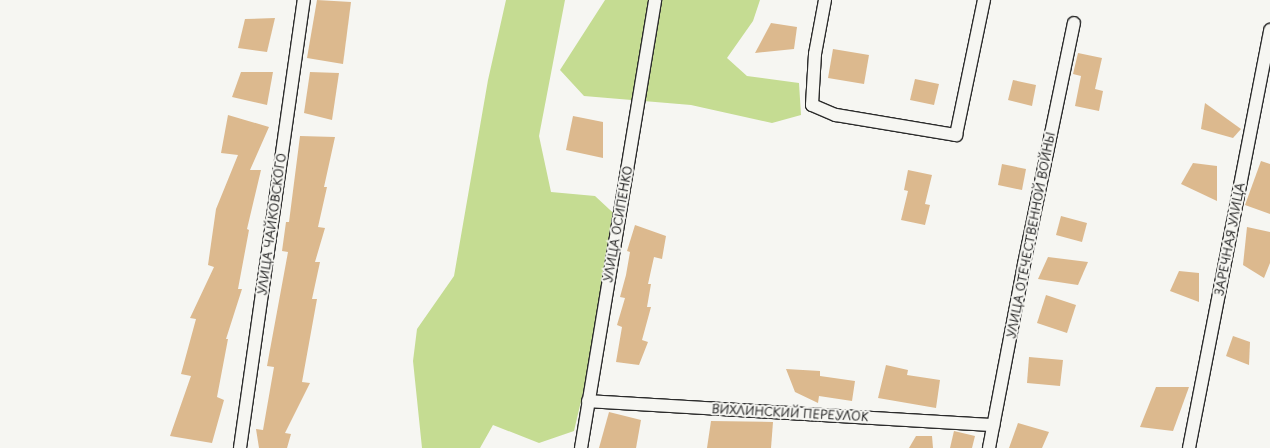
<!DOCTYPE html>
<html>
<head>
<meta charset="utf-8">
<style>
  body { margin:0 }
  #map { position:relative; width:1270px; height:448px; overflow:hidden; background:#f6f6f2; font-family:"Playpen Sans",sans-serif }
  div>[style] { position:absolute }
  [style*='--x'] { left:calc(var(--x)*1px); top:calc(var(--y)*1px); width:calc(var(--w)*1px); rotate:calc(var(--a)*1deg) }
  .green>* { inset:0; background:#c5dc92 }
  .building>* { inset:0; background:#dcb98e }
  .roads { filter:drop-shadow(1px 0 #2b2b2b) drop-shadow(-1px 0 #2b2b2b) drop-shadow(0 1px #2b2b2b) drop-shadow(0 -1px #2b2b2b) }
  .minor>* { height:12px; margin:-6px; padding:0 6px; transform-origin:6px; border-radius:6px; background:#f6f6f2 }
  span { translate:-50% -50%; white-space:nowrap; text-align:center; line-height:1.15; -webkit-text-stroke:4px #f6f6f2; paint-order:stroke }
  .street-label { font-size:12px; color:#2b2b2b }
</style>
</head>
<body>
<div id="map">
  <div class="green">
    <div style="clip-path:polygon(506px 0,565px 0,539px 136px,551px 192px,595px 196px,623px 222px,574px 431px,539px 443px,493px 425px,480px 448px,422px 448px,413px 361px,417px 329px,454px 276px,488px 80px)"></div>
    <div style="clip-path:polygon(605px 0,760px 0,753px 21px,727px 58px,747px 76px,799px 83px,801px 115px,772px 123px,691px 105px,584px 96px,560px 70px)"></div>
  </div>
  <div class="building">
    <div style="clip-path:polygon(317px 0,351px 2px,343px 64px,307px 58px)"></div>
    <div style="clip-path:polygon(275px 18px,267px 52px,238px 48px,245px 19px)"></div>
    <div style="clip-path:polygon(771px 23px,797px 27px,794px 49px,755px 53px)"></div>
    <div style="clip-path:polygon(833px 49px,869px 55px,864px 84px,828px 78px)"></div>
    <div style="clip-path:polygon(1078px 53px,1102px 58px,1095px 89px,1103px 91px,1099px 111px,1075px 106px,1081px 76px,1073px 74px)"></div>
    <div style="clip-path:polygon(241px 72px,273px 72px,267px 105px,232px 97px)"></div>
    <div style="clip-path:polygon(310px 72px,339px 73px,332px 120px,304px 113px)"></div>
    <div style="clip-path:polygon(915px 79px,939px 84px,934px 105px,910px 100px)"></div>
    <div style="clip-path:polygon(1013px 80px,1036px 85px,1032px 106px,1008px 100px)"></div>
    <div style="clip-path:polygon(1205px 103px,1241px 129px,1233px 138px,1201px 129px)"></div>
    <div style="clip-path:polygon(228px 115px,269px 127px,250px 170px,261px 170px,247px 229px,249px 230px,238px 289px,242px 289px,226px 339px,228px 339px,217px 397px,224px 400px,212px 443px,170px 436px,191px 376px,181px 374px,196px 319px,190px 318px,214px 267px,208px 265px,216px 209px,238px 155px,221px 153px)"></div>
    <div style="clip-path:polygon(573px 116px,603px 122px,603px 158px,566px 150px)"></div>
    <div style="clip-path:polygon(300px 136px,335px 137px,324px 187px,327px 187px,318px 227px,325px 228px,315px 262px,320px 262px,312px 299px,317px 299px,302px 382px,310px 383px,285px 433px,291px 434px,287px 448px,259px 448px,256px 429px,263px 430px,274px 367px,267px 366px,288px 252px,282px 251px,286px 222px,289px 222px)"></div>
    <div style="clip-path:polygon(1261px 161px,1270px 164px,1270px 214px,1245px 205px)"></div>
    <div style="clip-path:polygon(1193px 163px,1217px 166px,1217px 201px,1181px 184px)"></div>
    <div style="clip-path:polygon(1002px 164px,1026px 169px,1022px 190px,998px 185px)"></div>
    <div style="clip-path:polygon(908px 170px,932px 175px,925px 204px,930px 205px,925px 225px,901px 220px,908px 191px,904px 190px)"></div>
    <div style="clip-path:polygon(1061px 216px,1087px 223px,1082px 242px,1056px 235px)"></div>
    <div style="clip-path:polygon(635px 225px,666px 236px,662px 259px,654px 257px,648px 284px,651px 284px,647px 307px,651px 307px,642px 340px,648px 342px,639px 365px,616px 362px,622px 327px,617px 325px,625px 298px,620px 297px,626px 275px,630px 252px,627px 251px)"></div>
    <div style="clip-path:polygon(1247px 227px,1270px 232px,1270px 263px,1264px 278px,1243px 265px)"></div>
    <div style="clip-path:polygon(1048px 257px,1088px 262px,1078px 285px,1038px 279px)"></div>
    <div style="clip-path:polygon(1179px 271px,1199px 273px,1199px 302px,1170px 291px)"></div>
    <div style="clip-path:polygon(1046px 295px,1076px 305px,1067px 333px,1037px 323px)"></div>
    <div style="clip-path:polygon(1233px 336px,1250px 342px,1249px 365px,1226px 356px)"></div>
    <div style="clip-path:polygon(1029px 357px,1063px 360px,1060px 386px,1027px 383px)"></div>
    <div style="clip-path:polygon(886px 365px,908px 370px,907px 375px,940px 380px,936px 408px,878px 398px)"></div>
    <div style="clip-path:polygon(786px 369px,820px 371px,820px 376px,855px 381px,852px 401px,819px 396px,818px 403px,795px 392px)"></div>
    <div style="clip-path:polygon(1156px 387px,1189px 387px,1173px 431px,1140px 427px)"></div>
    <div style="clip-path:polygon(609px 412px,641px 420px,636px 448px,599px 448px)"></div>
    <div style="clip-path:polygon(711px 421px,773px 422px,771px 448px,707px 448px)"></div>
    <div style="clip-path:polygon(1018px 423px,1049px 432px,1042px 448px,1009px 448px)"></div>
    <div style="clip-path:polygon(954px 431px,975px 436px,972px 448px,950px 448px)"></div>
    <div style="clip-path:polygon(916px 436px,932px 436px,933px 448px,909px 448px)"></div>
  </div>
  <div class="roads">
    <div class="minor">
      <div style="--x:825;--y:0;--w:55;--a:100.5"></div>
      <div style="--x:815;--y:54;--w:51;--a:93.4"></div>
      <div style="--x:812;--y:105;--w:26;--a:23"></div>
      <div style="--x:836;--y:115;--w:122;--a:9.5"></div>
      <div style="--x:956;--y:135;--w:138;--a:-78.3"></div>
      <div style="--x:588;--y:401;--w:406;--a:3.4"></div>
      <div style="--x:240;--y:448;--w:453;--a:-81.9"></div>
      <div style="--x:581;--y:448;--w:454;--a:-80.6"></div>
      <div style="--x:989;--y:448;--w:187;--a:-79.2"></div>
      <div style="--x:1024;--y:264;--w:246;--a:-78.3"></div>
      <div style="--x:1189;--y:448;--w:426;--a:-79"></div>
    </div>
  </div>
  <div class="street-label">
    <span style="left:272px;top:224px;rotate:-82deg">УЛИЦА ЧАЙКОВСКОГО</span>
    <span style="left:618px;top:224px;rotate:-80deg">УЛИЦА ОСИПЕНКО</span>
    <span style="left:1031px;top:235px;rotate:-79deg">УЛИЦА ОТЕЧЕСТВЕННОЙ ВОЙНЫ</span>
    <span style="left:1230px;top:239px;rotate:-79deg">ЗАРЕЧНАЯ УЛИЦА</span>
    <span style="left:790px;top:413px;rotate:3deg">ВИХЛИНСКИЙ ПЕРЕУЛОК</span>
  </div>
</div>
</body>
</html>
